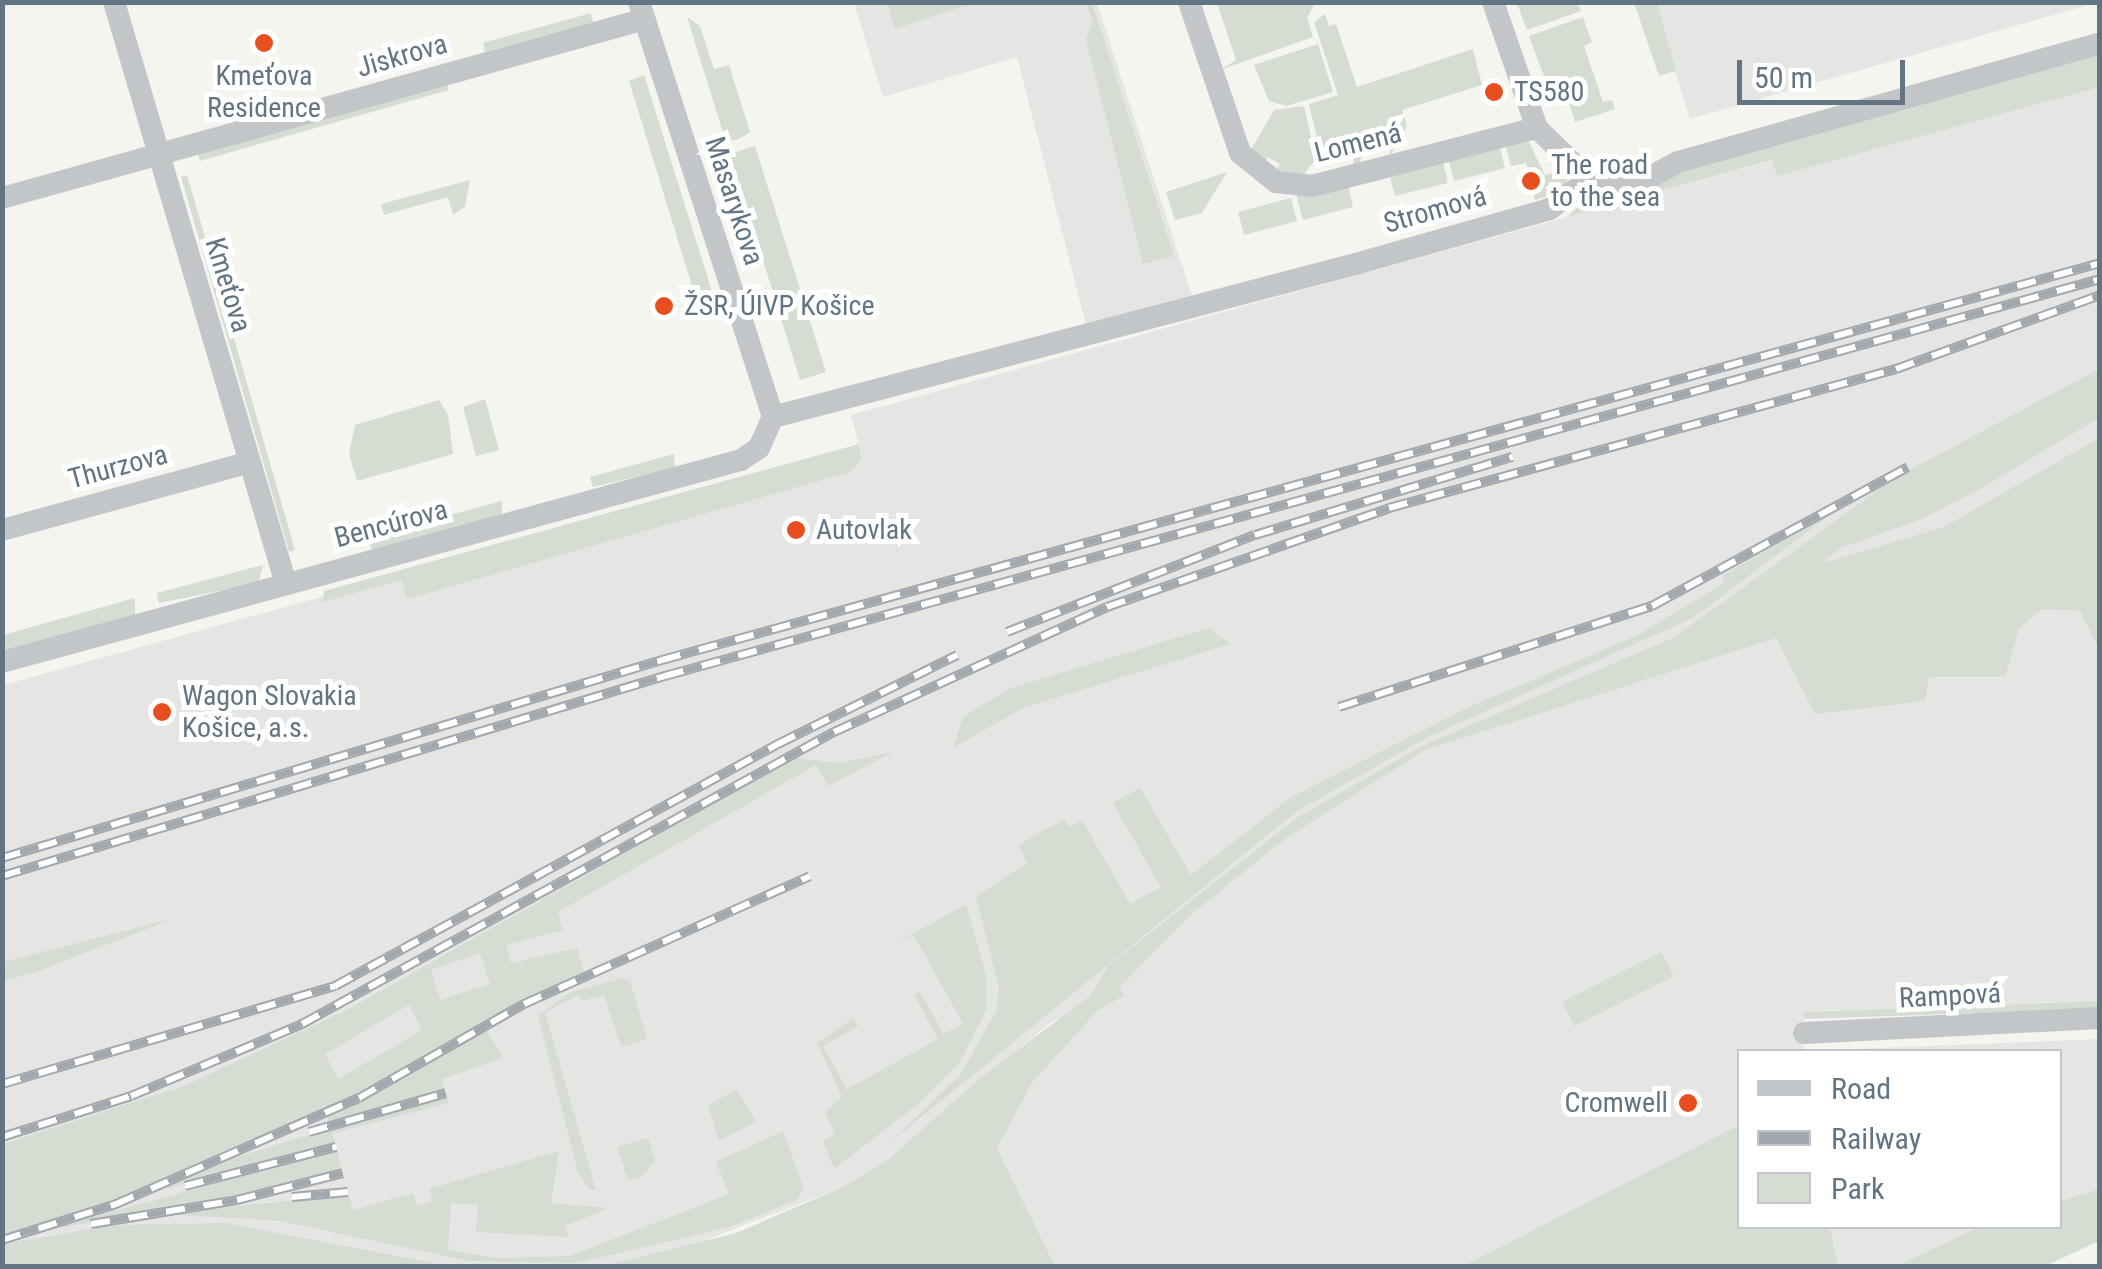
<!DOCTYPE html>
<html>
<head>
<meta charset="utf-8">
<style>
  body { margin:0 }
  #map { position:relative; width:2102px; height:1269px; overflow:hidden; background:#f5f5f0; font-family:"Roboto Condensed",sans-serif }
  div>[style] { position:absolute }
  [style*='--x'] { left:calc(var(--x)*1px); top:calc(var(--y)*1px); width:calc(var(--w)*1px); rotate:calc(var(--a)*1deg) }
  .built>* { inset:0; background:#e5e6e4 }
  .green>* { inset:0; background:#d5dcd1 }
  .minor>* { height:22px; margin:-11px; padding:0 11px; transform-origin:11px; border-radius:11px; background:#c2c6c9 }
  .rail>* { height:10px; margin-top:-5px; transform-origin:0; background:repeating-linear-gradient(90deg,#fff 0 19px,#a2a8ae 0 38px); box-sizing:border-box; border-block:2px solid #a2a8ae }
  .dots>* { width:28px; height:28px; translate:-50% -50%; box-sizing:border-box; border:5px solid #fff; border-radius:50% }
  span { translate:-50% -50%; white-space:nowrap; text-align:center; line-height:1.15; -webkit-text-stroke:10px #fff; paint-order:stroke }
  .street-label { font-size:28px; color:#637482 }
  .poi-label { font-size:28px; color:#637482 }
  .left { translate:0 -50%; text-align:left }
  .right { translate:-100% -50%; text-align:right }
  .frame { position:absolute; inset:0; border:5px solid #637482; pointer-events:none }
  .legend { position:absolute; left:1737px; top:1049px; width:325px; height:180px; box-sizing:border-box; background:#fff; border:2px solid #c1c7cd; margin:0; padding:12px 18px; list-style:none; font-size:30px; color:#637482 }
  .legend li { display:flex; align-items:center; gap:20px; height:50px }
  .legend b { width:50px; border:2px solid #c1c7cd }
  .scale { position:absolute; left:1737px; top:60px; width:168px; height:45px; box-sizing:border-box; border:5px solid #637482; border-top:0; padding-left:12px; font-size:30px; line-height:35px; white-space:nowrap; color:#637482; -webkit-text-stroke:8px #fff; paint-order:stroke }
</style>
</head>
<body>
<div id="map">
  <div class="built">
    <div style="clip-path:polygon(2099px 2px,1690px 119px,1654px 3px)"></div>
    <div style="clip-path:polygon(854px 3px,1097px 3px,1195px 305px,1088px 333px,1017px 57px,883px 97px)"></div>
    <div style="clip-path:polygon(2099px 70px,2099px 1001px,1804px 1012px,1803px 1051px,2099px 1039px,2099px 1189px,2060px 1201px,2060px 1052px,1740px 1052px,1739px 1125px,1463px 1266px,1055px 1266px,997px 1148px,1032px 1083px,1097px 1010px,1124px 997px,1051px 1022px,888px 1160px,843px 1187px,667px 1255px,602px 1266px,3px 1266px,3px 685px,860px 448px,851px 415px)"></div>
    <div style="clip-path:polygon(1830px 1227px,1979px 1227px,1896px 1266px,1838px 1266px)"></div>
  </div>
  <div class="green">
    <div style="clip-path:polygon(887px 3px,888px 2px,973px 3px,895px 29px)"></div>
    <div style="clip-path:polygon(1086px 3px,1092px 3px,1174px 256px,1143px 264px,1086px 39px,1093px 21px)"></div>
    <div style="clip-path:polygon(1217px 3px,1315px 3px,1307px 18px,1313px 37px,1220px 70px,1236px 60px)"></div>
    <div style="clip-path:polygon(1517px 3px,1578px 3px,1581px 11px,1527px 30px)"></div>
    <div style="clip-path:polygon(1634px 3px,1657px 3px,1676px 71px,1659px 76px)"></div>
    <div style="clip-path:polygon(591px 13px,593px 22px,485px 52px,483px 43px)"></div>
    <div style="clip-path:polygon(1325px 14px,1329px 26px,1336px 24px,1357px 87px,1473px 49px,1482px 85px,1402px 110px,1407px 126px,1389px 158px,1392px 141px,1364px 148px,1359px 166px,1352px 168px,1356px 150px,1322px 158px,1309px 104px,1338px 95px,1314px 22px)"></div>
    <div style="clip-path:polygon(687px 17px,700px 26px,714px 69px,729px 65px,750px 132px,739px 139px,726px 142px)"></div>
    <div style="clip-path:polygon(1583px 17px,1592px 42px,1584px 46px,1603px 102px,1612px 100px,1615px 109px,1575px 122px,1565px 91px,1551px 96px,1529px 36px)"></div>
    <div style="clip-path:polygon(1318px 44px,1333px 92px,1286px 106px,1269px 101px,1254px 65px)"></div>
    <div style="clip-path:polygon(2099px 54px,2099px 87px,1777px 176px,1772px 160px,1567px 217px,1577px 208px,1714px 162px)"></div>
    <div style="clip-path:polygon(644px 75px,717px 307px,700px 312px,629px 81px)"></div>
    <div style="clip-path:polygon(447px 83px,449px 90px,200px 161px,198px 154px)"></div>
    <div style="clip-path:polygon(1304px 106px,1316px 159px,1304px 174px,1275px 174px,1280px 164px,1268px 157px,1262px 166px,1249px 153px,1274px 110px)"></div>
    <div style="clip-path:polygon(1529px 142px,1545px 175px,1565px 169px,1568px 183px,1557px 194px,1535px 200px,1526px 163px,1511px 166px,1505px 143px)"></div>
    <div style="clip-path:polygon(1499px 144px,1505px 168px,1454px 181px,1448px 158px)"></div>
    <div style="clip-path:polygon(755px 146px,826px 372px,800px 380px,730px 154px)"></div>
    <div style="clip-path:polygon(1442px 159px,1448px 183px,1395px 196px,1389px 173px)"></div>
    <div style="clip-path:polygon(1227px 172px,1202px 213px,1175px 220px,1166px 192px)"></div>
    <div style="clip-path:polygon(187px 175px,295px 550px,289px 552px,181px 177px)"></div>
    <div style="clip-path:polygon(470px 180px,465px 207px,453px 215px,448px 197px,384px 215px,381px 204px)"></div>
    <div style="clip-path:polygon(1348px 184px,1353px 207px,1303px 220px,1296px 194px)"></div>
    <div style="clip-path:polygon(1291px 198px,1297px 221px,1244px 235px,1238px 212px)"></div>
    <div style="clip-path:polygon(2099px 369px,2099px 418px,1982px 488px,1919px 520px,1838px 549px,1823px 563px,1944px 527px,2099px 438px,2099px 649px,2080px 611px,2043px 609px,2019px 628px,2005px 677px,1929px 677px,1925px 701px,1815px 714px,1776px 638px,1425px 750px,1286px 838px,1188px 917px,1120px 987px,1124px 996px,1097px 1011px,1032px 1083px,997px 1148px,1055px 1266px,603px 1266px,736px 1233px,843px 1187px,888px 1160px,979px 1079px,1090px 996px,1108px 966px,1298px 817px,1422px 746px,1675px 637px,1895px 478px)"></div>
    <div style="clip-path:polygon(485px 399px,499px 450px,476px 456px,463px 407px)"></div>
    <div style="clip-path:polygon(439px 400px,448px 415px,453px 454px,357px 481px,349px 454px,355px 425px)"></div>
    <div style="clip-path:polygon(859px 444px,861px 458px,850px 472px,407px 599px,401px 580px,323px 602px,324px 591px)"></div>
    <div style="clip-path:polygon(674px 454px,675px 468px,593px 487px,590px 477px)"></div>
    <div style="clip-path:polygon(502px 501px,502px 515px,373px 551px,367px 537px)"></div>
    <div style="clip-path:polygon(1835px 511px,1693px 618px,1430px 736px,1297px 811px,888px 1144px,960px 1075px,996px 1012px,999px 988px,976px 897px,1027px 863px,1018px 845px,1064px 819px,1069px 827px,1082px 820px,1130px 904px,1161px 887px,1113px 803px,1140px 788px,1191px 875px,1291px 797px,1467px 708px,1638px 635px,1724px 583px,1722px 576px)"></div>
    <div style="clip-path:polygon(263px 565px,258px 583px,159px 603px,157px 593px)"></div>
    <div style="clip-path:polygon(135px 598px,135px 619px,3px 656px,3px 635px)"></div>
    <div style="clip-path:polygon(1209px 628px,1230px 644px,1023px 708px,953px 748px,963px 717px,1011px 688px)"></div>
    <div style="clip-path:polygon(evenodd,893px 752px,828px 786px,816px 765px,558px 912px,563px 930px,506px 945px,511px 963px,577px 948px,584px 971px,481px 1022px,503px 1058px,442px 1079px,449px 1103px,333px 1133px,335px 1144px,150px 1193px,212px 1165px,331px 1128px,325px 1110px,115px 1202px,3px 1237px,3px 1144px,184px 1086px,345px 1011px,794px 758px,839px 763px,893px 752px,480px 953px,490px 984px,440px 1000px,431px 970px,480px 953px,893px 752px,409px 1005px,422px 1030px,338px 1079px,325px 1054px,409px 1005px)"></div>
    <div style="clip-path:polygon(966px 904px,986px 975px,986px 1011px,959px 1064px,918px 1104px,834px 1169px,823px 1141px,835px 1134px,825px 1112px,842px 1097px,817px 1043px,854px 1018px,858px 1026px,823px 1046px,847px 1089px,938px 1039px,914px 995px,920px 992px,944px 1034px,963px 1024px,914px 935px,891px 946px)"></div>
    <div style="clip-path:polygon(175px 918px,36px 972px,3px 981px,3px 962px)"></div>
    <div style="clip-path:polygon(1661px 952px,1674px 976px,1574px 1026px,1562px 1002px)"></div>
    <div style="clip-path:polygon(623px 978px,630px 981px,647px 1039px,621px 1047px,604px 995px,582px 1001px,579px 995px,545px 1012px,596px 1190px,590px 1190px,578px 1173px,538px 1015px,571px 992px)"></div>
    <div style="clip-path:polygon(2100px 1001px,2099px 1009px,1804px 1019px,1804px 1012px)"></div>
    <div style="clip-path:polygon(737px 1089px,756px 1122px,719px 1141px,708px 1105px)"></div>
    <div style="clip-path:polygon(1739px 1125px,1740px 1226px,1830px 1227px,1838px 1266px,1463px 1266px)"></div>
    <div style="clip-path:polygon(783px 1131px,804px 1189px,796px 1200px,733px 1226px,577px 1263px,469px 1261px,280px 1221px,167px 1214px,349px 1194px,353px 1210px,413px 1193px,417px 1206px,432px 1201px,429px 1189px,559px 1151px,551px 1203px,608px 1208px,565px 1226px,569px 1237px,476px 1232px,478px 1205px,451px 1203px,448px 1250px,496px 1258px,570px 1256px,729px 1194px,716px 1162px)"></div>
    <div style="clip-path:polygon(648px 1138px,655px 1160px,642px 1176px,628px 1180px,617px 1147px)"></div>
    <div style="clip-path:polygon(337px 1150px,342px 1170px,257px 1192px,38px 1232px)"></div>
    <div style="clip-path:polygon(2099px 1189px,2099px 1241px,2045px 1266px,1896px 1266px,1979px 1227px,2060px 1226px,2060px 1201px)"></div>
    <div style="clip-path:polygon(226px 1223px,449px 1266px,3px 1266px,3px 1245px,21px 1241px,113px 1225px)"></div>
  </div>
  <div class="minor">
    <div style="--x:114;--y:2;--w:607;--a:73.54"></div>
    <div style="--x:639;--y:2;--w:436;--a:72.1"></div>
    <div style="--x:1189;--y:2;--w:159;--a:71.3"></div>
    <div style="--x:1240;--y:153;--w:46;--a:38.9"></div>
    <div style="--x:1276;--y:182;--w:36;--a:6"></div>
    <div style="--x:1312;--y:186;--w:232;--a:-14.5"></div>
    <div style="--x:1493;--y:2;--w:133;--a:70.8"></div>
    <div style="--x:1537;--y:128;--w:73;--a:44.4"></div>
    <div style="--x:2;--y:198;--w:667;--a:-15.56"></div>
    <div style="--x:773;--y:417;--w:606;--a:-14.72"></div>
    <div style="--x:1359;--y:263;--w:198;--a:-15.8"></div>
    <div style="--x:1550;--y:209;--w:49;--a:-37.6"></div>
    <div style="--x:1589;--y:179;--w:17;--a:24"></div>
    <div style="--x:1605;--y:186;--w:36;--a:-6"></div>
    <div style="--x:1641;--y:182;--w:42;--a:-28.4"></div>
    <div style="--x:1678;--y:162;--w:438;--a:-15.7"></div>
    <div style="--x:2;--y:530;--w:257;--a:-15.3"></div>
    <div style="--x:2;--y:662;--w:766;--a:-15.29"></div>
    <div style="--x:741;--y:460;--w:22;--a:-34"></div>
    <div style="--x:759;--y:448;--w:34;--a:-66"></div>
    <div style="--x:1804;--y:1033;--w:296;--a:-2.9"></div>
  </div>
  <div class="rail">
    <div style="--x:1007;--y:632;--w:266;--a:-21.4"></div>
    <div style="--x:1255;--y:535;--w:269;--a:-16.9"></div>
    <div style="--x:1339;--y:707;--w:329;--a:-17.9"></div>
    <div style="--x:1652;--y:606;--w:291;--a:-28.5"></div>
    <div style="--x:2;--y:858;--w:689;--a:-16.7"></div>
    <div style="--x:662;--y:660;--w:1492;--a:-15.43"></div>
    <div style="--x:2;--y:876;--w:693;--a:-16.79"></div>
    <div style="--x:665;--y:676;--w:1489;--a:-15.46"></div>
    <div style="--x:2;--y:1084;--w:347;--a:-16.4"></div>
    <div style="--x:335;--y:986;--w:505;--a:-28.65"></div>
    <div style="--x:778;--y:744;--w:200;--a:-26.4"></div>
    <div style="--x:309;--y:1132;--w:142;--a:-15.9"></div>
    <div style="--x:2;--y:1137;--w:135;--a:-17.6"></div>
    <div style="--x:131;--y:1096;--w:186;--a:-22.8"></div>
    <div style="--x:302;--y:1024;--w:607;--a:-28.76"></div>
    <div style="--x:834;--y:732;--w:300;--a:-24.6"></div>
    <div style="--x:1107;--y:607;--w:299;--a:-19.3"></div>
    <div style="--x:1389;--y:508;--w:526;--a:-15.33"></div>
    <div style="--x:1896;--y:369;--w:217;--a:-19.9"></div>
    <div style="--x:185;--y:1186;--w:156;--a:-14.5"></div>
    <div style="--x:292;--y:1197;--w:56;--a:-5.1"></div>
    <div style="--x:91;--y:1224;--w:148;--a:-9.3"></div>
    <div style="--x:237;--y:1200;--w:109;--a:-14.3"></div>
    <div style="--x:2;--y:1240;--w:120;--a:-17.5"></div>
    <div style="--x:116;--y:1204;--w:265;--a:-23.6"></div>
    <div style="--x:359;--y:1098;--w:190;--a:-29.7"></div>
    <div style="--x:524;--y:1004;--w:313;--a:-24.1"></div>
  </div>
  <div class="dots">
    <div style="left:264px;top:43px;background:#e7501e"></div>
    <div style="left:1494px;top:92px;background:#e7501e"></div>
    <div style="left:1531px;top:181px;background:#e7501e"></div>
    <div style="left:664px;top:306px;background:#e7501e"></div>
    <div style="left:796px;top:530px;background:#e7501e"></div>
    <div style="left:162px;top:712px;background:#e7501e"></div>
    <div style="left:1688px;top:1103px;background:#e7501e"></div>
  </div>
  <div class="street-label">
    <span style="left:402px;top:56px;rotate:-16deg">Jiskrova</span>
    <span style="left:1358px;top:143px;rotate:-14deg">Lomená</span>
    <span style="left:734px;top:201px;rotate:72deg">Masarykova</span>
    <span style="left:1435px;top:210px;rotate:-16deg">Stromová</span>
    <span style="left:228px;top:285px;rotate:73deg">Kmeťova</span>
    <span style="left:118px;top:467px;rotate:-15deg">Thurzova</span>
    <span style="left:391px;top:524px;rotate:-15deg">Bencúrova</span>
    <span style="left:1950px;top:996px;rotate:-3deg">Rampová</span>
  </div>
  <div class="poi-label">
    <span style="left:264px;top:92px">Kmeťova<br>Residence</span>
    <span class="left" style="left:1514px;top:92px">TS580</span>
    <span class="left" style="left:1551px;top:181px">The road<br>to the sea</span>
    <span class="left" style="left:684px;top:306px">ŽSR, ÚIVP Košice</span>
    <span class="left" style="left:816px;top:530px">Autovlak</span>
    <span class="left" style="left:182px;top:712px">Wagon Slovakia<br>Košice, a.s.</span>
    <span class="right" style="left:1668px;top:1103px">Cromwell</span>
  </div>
  <div class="frame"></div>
  <ul class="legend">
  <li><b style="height:12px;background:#c2c6c9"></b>Road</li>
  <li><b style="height:12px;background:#a2a8ae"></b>Railway</li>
  <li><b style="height:28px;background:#d5dcd1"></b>Park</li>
  </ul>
  <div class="scale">50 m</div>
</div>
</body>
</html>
